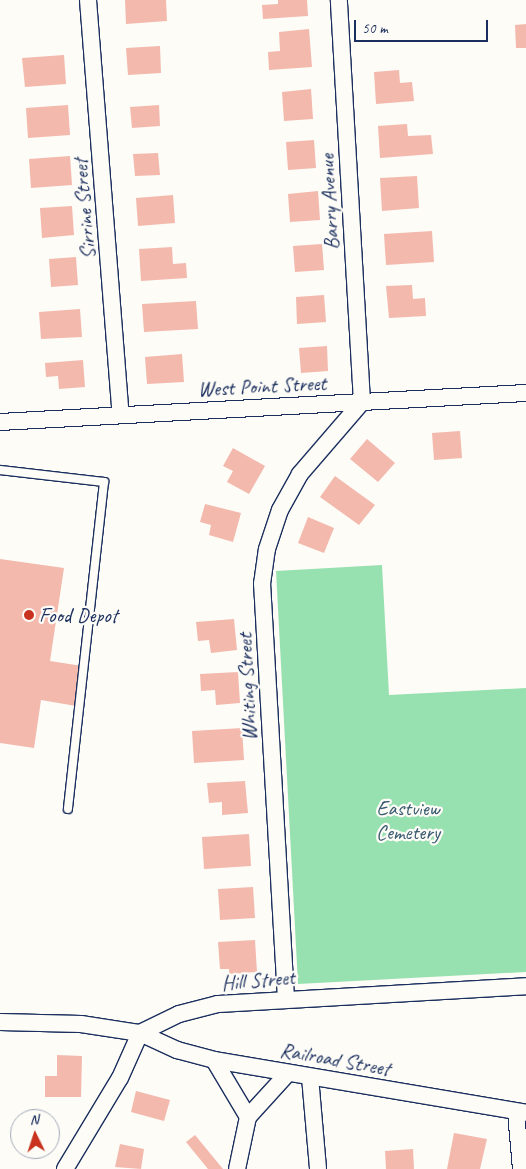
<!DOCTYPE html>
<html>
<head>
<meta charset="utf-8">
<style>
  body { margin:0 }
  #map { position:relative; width:526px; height:1169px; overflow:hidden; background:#fdfcf7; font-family:Caveat,sans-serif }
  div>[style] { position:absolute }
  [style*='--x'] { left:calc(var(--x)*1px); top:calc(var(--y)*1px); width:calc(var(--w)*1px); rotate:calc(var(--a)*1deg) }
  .green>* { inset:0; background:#97e0b0 }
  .building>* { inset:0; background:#f3b9ad }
  .roads { filter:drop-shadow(1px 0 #1b2f5e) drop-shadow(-1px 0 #1b2f5e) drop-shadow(0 1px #1b2f5e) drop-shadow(0 -1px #1b2f5e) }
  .service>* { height:8px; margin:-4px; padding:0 4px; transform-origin:4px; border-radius:4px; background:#fdfcf7 }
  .minor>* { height:16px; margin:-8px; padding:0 8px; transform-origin:8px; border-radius:8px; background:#fdfcf7 }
  .dots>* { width:14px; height:14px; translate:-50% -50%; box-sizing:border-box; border:2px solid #fdfcf7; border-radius:50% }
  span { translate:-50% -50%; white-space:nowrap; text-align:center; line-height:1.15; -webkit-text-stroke:4.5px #fdfcf7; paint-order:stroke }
  .street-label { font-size:21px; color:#1b2f5e }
  .poi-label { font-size:21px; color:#1b2f5e }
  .left { translate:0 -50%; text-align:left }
  .park-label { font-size:21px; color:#3a5b72 }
  .north { position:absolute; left:10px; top:1109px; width:50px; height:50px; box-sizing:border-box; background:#fdfcf7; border:1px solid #a3aaba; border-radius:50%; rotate:356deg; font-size:14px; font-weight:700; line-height:20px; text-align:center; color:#1b2f5e }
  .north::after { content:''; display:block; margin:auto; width:18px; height:22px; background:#c8321e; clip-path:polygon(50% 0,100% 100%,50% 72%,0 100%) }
  .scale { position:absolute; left:354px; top:20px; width:134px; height:22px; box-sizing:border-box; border:2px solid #1b2f5e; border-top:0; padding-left:6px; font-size:15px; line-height:18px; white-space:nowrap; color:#1b2f5e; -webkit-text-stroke:4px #fdfcf7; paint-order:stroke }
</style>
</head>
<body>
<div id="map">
  <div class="green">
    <div style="clip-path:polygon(382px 565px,389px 695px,526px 688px,526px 972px,298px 984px,276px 571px)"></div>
  </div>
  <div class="building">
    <div style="clip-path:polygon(125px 0,166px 0,167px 21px,126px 24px)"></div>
    <div style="clip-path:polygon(278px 0,307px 0,308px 16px,263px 19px,262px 5px,278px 4px)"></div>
    <div style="clip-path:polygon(526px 24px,526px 48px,516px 48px,515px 25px)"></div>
    <div style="clip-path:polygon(309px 29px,312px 67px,269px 70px,268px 52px,280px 51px,279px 32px)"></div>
    <div style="clip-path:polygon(160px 46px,161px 73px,128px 75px,126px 48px)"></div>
    <div style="clip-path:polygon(64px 55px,66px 84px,25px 87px,22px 58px)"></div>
    <div style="clip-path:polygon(399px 70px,400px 83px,412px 82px,414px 101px,376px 104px,374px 72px)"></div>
    <div style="clip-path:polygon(311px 89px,313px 119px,284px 121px,282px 92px)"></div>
    <div style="clip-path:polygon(68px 105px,70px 135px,28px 138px,26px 108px)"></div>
    <div style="clip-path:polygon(159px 105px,160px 126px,132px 128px,130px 107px)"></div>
    <div style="clip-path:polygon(407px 124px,408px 136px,431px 135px,433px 154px,380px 158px,378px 126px)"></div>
    <div style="clip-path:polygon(314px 140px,316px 168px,288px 170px,286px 142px)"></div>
    <div style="clip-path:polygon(158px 153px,160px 175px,135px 176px,133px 154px)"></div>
    <div style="clip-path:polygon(70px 156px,72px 185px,31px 188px,29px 159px)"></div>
    <div style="clip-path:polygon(417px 176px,419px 208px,382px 211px,380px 178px)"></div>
    <div style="clip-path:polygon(318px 191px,320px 220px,290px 222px,288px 194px)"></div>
    <div style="clip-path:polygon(173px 195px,175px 223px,138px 226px,136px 198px)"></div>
    <div style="clip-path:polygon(72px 206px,74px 235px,42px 238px,40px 208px)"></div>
    <div style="clip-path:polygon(432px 231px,434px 262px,386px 265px,384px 234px)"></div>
    <div style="clip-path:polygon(322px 244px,324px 270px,295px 272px,293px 246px)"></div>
    <div style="clip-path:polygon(172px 247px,173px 264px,186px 263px,187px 278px,141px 281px,139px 249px)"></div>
    <div style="clip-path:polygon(76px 257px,78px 285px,51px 287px,49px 259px)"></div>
    <div style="clip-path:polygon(412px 285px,413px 299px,425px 298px,426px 316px,389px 318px,386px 286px)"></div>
    <div style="clip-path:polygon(324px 295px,326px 322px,297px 324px,296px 297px)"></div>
    <div style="clip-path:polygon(196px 301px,198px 329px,144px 332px,142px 304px)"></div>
    <div style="clip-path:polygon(80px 309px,82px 337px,41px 339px,39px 312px)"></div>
    <div style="clip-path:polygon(327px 346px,328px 371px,301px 373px,299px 348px)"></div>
    <div style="clip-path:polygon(182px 354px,184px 382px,147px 384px,145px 357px)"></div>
    <div style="clip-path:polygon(83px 360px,85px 387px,59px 389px,58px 376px,46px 377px,45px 363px)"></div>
    <div style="clip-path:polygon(460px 431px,462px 458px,434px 460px,432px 433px)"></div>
    <div style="clip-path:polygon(367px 439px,395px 463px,378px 482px,350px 459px)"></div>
    <div style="clip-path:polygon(233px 448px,265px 466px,249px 494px,227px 482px,233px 471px,223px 466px)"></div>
    <div style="clip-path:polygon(335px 476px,375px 505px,359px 525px,320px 497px)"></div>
    <div style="clip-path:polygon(205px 504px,241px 513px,233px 542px,209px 535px,211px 525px,200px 522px)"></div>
    <div style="clip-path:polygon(308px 517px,334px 528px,324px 553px,298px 543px)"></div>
    <div style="clip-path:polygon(0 559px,64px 568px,50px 661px,82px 666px,76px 706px,41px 700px,34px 748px,0 743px)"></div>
    <div style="clip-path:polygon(234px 619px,237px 650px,211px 653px,209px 640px,198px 641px,196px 622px)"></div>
    <div style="clip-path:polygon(238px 672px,240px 703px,216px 705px,215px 690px,201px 691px,200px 674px)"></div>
    <div style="clip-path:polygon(242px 728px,244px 760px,194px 763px,192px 731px)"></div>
    <div style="clip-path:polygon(245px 781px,248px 813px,222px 815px,222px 802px,209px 803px,207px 783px)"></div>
    <div style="clip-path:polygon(249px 834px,251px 866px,204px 869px,202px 837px)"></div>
    <div style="clip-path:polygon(253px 887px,255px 918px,220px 920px,218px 889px)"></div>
    <div style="clip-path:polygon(255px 940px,257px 972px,229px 974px,229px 969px,220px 969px,218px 942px)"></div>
    <div style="clip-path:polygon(57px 1055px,82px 1056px,81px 1097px,45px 1097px,45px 1076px,57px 1076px)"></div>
    <div style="clip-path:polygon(136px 1091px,170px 1100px,164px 1121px,131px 1112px)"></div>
    <div style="clip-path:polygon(454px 1133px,487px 1139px,480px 1169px,447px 1169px)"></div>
    <div style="clip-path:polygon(195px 1135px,223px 1169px,208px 1169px,186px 1142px)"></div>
    <div style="clip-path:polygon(120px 1144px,144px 1149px,141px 1169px,115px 1167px)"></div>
    <div style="clip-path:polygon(413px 1149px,414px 1169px,386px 1169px,385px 1151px)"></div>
  </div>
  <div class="roads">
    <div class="service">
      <div style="--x:0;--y:470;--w:105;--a:6.6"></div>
      <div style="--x:104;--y:482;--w:329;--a:96.3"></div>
    </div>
    <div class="minor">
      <div style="--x:88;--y:0;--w:416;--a:85.5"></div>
      <div style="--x:0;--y:422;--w:527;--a:-3.16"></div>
      <div style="--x:286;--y:999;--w:416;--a:-93.3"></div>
      <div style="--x:262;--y:584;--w:35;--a:-82"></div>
      <div style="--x:267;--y:549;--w:41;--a:-71.6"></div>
      <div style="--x:280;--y:510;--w:41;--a:-60.9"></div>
      <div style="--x:300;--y:474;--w:95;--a:-49.3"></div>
      <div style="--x:362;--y:402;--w:403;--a:-93.3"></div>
      <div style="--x:0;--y:1022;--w:81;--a:1.4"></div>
      <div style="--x:81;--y:1024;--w:60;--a:8.7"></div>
      <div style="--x:140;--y:1033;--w:41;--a:24.7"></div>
      <div style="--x:177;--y:1050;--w:38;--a:15"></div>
      <div style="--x:214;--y:1060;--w:316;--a:9.6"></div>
      <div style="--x:140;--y:1033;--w:43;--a:-26"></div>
      <div style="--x:179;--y:1014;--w:40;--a:-14.4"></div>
      <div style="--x:218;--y:1004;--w:309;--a:-3.3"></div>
      <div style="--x:214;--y:1060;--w:66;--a:59.2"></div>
      <div style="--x:248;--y:1117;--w:53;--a:101.9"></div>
      <div style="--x:310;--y:1077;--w:92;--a:85"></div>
      <div style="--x:516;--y:1112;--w:57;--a:85"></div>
      <div style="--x:248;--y:1117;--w:59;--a:-47.7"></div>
      <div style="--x:65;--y:1169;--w:106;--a:-58.9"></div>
      <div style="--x:120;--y:1078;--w:49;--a:-66"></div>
    </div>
  </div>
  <div class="dots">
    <div style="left:29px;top:615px;background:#c8321e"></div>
  </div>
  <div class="street-label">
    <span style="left:329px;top:202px;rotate:-93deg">Barry Avenue</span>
    <span style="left:84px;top:209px;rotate:-95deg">Sirrine Street</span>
    <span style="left:262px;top:386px;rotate:-3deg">West Point Street</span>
    <span style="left:247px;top:687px;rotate:-93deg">Whiting Street</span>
    <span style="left:258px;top:980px;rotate:-5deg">Hill Street</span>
    <span style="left:335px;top:1059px;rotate:10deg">Railroad Street</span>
  </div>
  <div class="poi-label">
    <span class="left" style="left:39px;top:615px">Food Depot</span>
  </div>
  <div class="park-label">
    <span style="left:408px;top:820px">Eastview<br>Cemetery</span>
  </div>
  <div class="north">N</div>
  <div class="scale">50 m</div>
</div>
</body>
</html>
